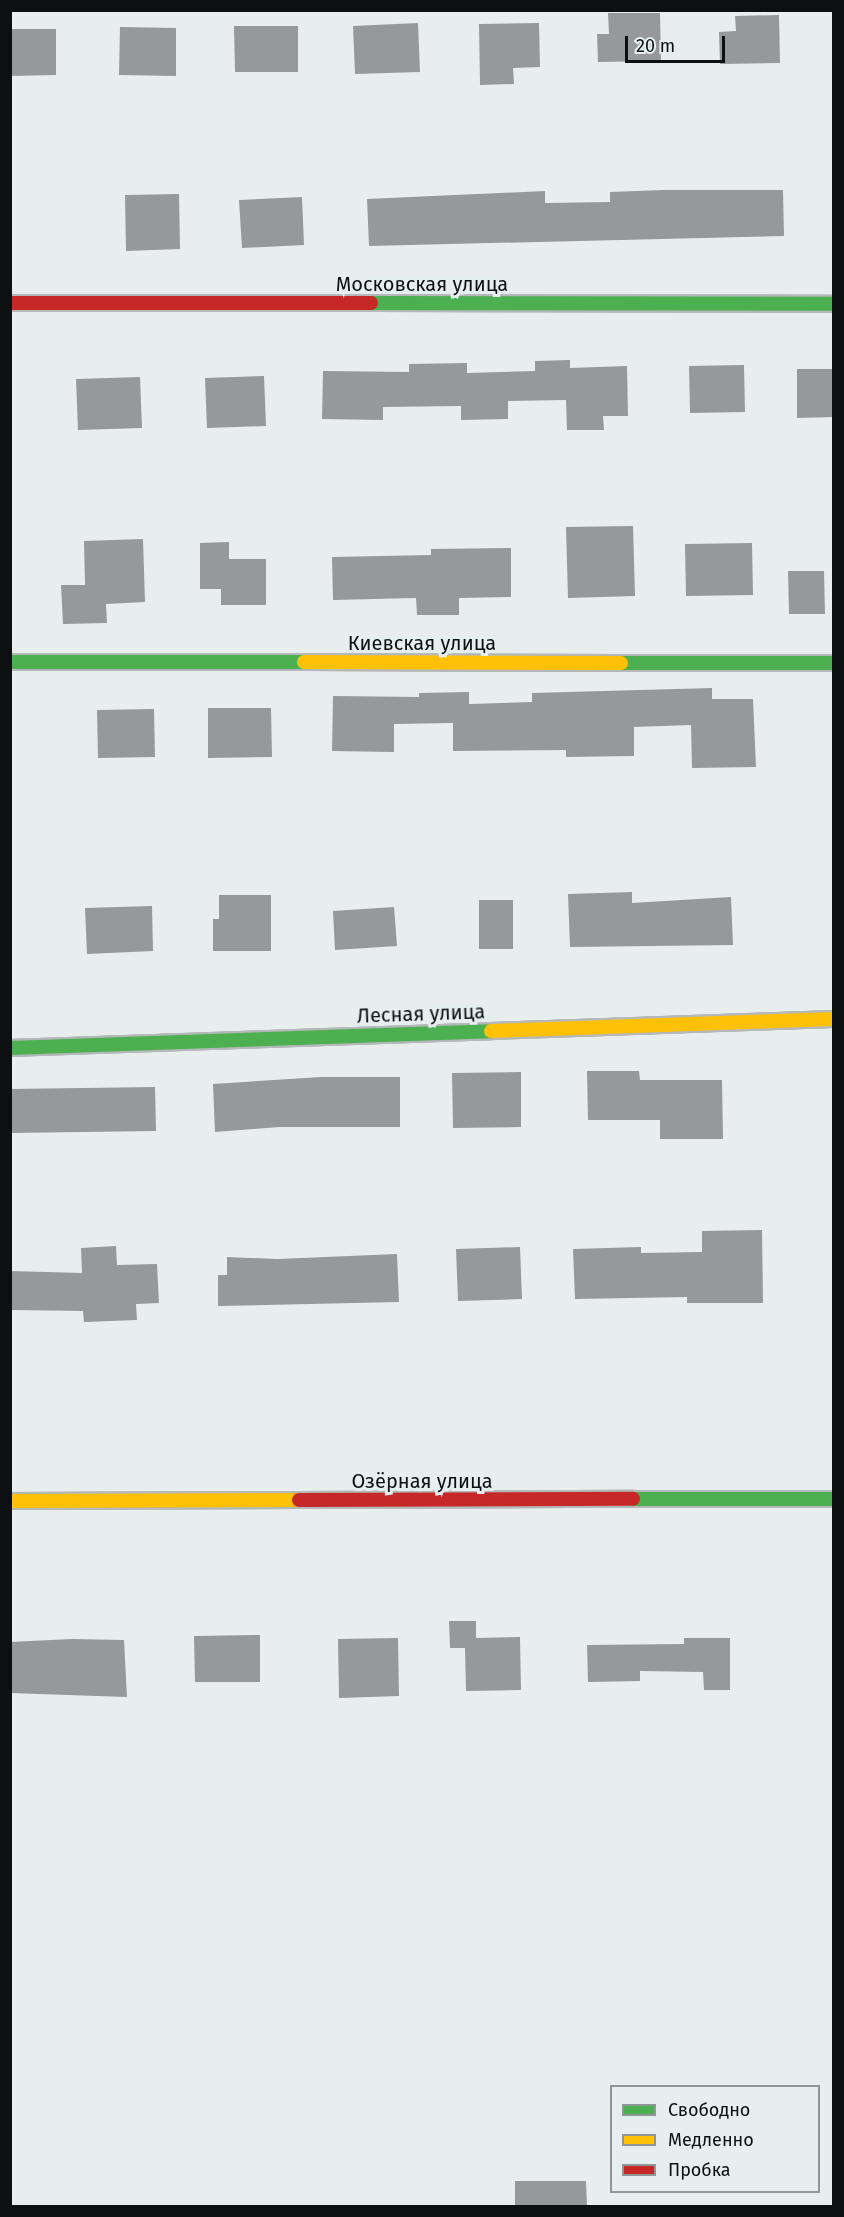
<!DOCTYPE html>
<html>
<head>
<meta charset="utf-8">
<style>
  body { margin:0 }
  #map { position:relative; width:844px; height:2217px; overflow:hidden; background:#e8eded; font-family:"Fira Sans",sans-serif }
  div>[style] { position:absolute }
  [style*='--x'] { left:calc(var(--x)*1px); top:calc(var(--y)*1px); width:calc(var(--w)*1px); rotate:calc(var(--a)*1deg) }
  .building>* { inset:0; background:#969999 }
  .roads { filter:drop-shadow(2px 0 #b4b8b8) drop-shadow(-2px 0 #b4b8b8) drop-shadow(0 2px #b4b8b8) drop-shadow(0 -2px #b4b8b8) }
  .fast>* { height:14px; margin:-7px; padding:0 7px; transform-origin:7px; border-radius:7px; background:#4caf50 }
  .slow>* { height:14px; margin:-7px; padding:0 7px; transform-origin:7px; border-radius:7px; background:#ffc107 }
  .jam>* { height:14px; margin:-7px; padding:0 7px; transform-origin:7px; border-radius:7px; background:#c62828 }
  span { translate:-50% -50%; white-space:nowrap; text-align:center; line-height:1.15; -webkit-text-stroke:6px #e5eff0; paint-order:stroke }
  .street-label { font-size:20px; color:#0c1010 }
  .frame { position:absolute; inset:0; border:12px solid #0c1010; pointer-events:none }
  .legend { position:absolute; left:610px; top:2085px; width:210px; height:108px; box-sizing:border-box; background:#e5eff0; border:2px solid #8e9696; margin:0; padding:8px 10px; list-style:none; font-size:18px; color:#0c1010 }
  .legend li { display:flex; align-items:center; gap:12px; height:30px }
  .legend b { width:30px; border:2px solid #8e9696 }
  .scale { position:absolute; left:625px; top:36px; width:100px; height:27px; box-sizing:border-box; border:3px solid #0c1010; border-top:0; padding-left:8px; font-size:18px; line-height:21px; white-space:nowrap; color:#0c1010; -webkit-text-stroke:4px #e5eff0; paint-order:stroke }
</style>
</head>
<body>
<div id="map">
  <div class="building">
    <div style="clip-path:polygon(608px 13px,660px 13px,661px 61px,598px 62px,597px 34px,609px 34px)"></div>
    <div style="clip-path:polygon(779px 15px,780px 63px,720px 64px,719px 32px,736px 31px,735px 16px)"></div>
    <div style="clip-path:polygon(418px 23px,420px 72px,355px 74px,353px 26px)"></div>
    <div style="clip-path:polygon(539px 23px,540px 67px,513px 68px,514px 84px,480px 85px,479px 24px)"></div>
    <div style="clip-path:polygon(234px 26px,298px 26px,298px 72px,235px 72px)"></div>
    <div style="clip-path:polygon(120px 27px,176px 28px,176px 76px,119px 75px)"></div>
    <div style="clip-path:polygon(10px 29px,56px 29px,56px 75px,10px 76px)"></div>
    <div style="clip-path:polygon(663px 190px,783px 190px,784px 236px,369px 246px,367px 199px,545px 191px,545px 203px,610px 202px,610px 192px)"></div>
    <div style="clip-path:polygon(179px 194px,180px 249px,126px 251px,125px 195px)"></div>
    <div style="clip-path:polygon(302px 197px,304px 245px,242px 248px,239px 200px)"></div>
    <div style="clip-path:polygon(570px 360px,570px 368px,627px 366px,628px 416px,603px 416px,604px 430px,567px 430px,566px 400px,508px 401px,508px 419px,461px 420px,461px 406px,383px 407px,383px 420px,322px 419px,323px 371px,409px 372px,409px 364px,467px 363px,467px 373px,535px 371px,535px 361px)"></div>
    <div style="clip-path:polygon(744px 365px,745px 412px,690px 413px,689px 366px)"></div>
    <div style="clip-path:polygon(797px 369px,834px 369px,834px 417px,797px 418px)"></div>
    <div style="clip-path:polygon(264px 376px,266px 426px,207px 428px,205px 378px)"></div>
    <div style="clip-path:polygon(140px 377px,142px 428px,78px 430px,76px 379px)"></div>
    <div style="clip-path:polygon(633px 526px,635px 596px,568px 598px,566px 527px)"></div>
    <div style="clip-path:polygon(143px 539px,145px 602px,106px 604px,107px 623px,63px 624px,61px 585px,85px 585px,84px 541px)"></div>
    <div style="clip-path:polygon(229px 542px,229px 559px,266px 559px,266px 605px,221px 605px,221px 589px,200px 589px,200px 543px)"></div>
    <div style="clip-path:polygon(752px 543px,753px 595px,686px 596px,685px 544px)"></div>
    <div style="clip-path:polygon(511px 548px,511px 597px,459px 598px,459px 615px,417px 615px,416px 598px,333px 600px,332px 557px,431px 555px,431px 549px)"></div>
    <div style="clip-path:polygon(788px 571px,824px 571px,825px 614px,789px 614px)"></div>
    <div style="clip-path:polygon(712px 688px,712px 699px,753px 699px,756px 767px,692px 768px,691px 725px,634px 727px,634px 756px,566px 757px,566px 750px,453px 751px,453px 723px,394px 724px,394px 752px,332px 751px,333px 696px,419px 697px,419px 693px,469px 692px,469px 704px,532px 702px,532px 693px)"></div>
    <div style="clip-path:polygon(208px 708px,271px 708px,272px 757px,208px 758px)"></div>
    <div style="clip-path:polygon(154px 709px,155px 757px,98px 758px,97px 710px)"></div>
    <div style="clip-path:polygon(632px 892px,632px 903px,731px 897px,733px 945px,570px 947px,568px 894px)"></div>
    <div style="clip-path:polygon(219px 895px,271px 895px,271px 951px,213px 951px,213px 919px,219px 919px)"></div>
    <div style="clip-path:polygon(479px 900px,513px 900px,513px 949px,479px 949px)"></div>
    <div style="clip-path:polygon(152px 906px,153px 951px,87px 954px,85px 908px)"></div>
    <div style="clip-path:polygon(394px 907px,397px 946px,335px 950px,333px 911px)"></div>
    <div style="clip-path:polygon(587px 1071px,639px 1071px,640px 1080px,722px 1080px,723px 1139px,660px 1139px,660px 1120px,588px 1120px)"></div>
    <div style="clip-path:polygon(521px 1072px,521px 1127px,453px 1128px,452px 1073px)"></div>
    <div style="clip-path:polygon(321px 1077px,400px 1077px,400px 1127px,279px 1127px,215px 1132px,213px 1084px)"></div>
    <div style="clip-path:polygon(155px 1087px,156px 1131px,10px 1133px,10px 1089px)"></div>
    <div style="clip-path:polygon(762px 1230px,763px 1303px,687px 1303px,687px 1297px,575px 1299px,573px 1249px,641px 1247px,641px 1253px,702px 1252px,702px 1231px)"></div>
    <div style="clip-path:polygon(116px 1246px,117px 1265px,157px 1264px,159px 1303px,136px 1304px,137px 1320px,84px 1322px,83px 1311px,10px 1310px,10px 1271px,82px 1273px,81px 1248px)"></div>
    <div style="clip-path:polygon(520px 1247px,522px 1299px,458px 1301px,456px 1249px)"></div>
    <div style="clip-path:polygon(397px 1254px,399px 1302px,218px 1306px,218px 1275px,227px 1275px,227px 1257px,277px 1259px)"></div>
    <div style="clip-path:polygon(449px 1621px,476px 1621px,476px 1638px,520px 1637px,521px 1690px,466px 1691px,465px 1648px,450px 1648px)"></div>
    <div style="clip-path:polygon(260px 1635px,260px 1682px,195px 1682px,194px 1636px)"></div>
    <div style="clip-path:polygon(398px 1638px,399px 1696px,339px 1698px,338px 1639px)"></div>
    <div style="clip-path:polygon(684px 1638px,730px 1638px,730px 1690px,704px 1690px,703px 1672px,640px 1671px,640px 1681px,588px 1682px,587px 1645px,684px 1644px)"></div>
    <div style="clip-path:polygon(72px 1639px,124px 1640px,127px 1697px,10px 1693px,10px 1642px)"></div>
    <div style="clip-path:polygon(515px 2181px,586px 2181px,587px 2206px,515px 2206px)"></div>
  </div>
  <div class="roads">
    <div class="fast">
      <div style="--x:371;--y:303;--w:463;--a:0.1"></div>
      <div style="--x:10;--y:662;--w:294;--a:0"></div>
      <div style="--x:621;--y:663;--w:213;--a:0"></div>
      <div style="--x:10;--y:1048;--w:481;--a:-2"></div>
      <div style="--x:633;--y:1499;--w:201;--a:0"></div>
    </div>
    <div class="slow">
      <div style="--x:304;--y:662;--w:317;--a:0.2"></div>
      <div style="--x:491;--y:1031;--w:343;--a:-2"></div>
      <div style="--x:10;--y:1501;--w:289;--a:-0.2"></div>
    </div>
    <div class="jam">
      <div style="--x:10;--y:303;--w:361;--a:0"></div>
      <div style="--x:299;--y:1500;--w:334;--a:-0.2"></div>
    </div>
  </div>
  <div class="street-label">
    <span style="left:422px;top:284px">Московская улица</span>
    <span style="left:422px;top:643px">Киевская улица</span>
    <span style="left:421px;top:1014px;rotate:-2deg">Лесная улица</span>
    <span style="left:422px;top:1481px">Озёрная улица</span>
  </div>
  <div class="frame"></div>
  <ul class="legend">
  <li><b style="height:8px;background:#4caf50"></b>Свободно</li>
  <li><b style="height:8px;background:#ffc107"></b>Медленно</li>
  <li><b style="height:8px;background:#c62828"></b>Пробка</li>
  </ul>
  <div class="scale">20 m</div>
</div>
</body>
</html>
